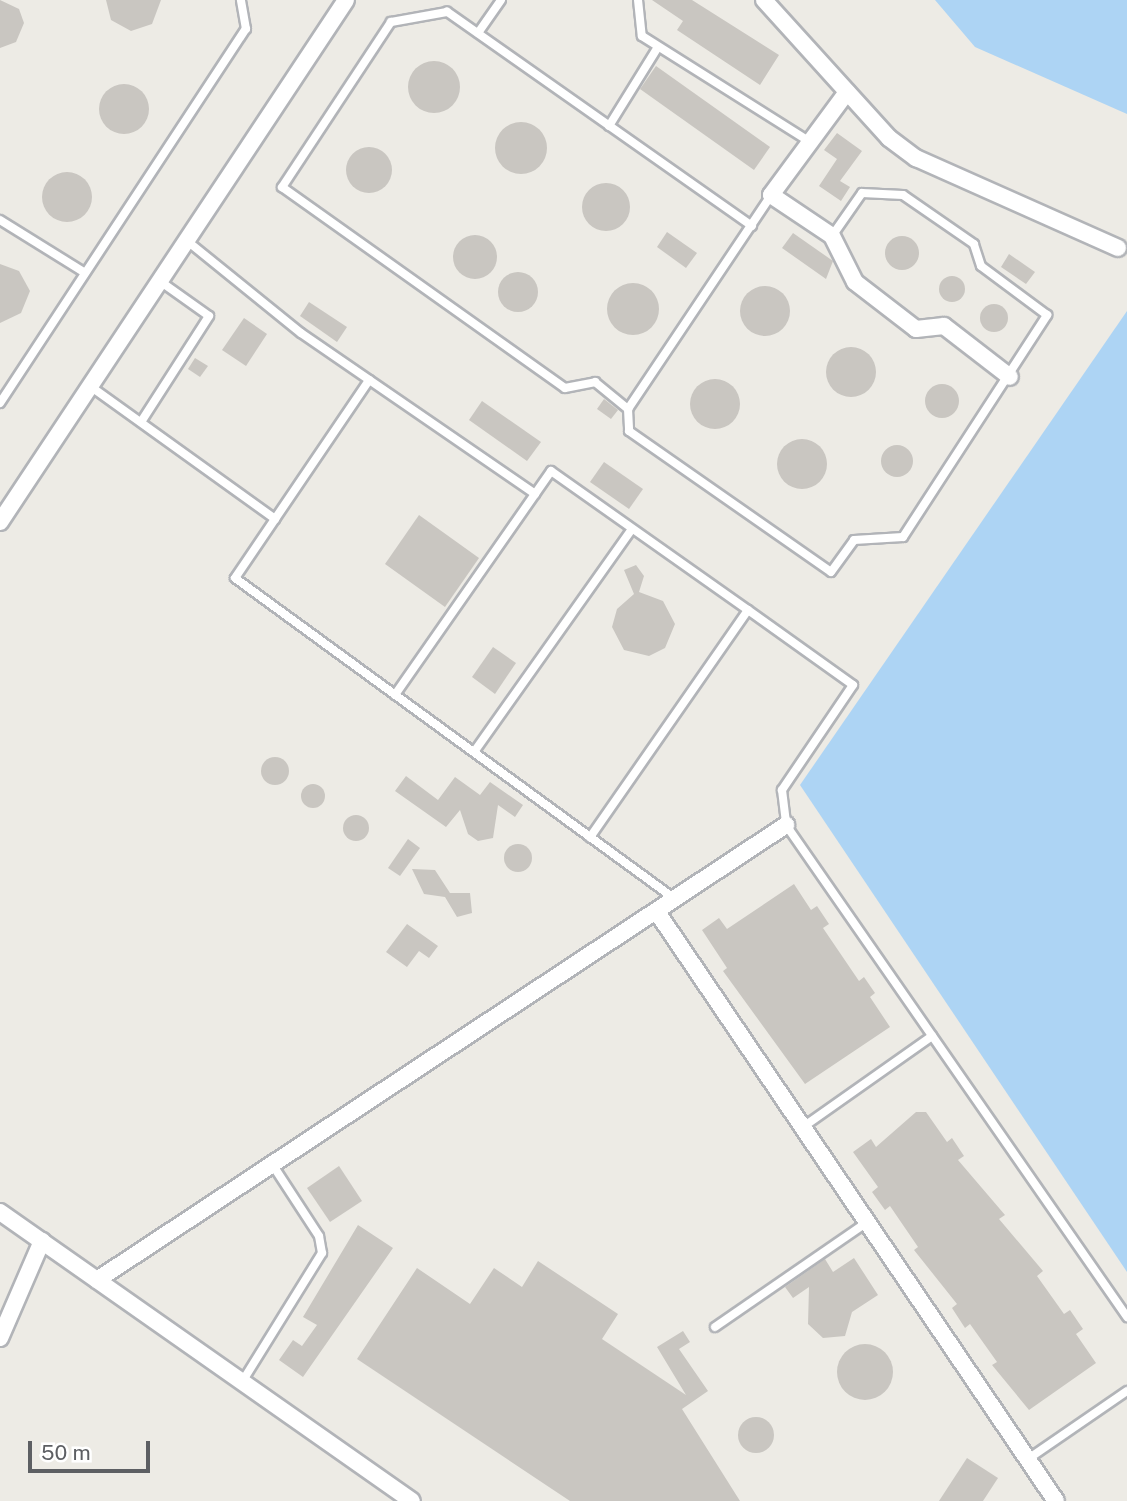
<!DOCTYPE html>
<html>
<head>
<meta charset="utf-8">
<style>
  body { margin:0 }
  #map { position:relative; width:1127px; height:1501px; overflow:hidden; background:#edebe5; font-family:"Public Sans",sans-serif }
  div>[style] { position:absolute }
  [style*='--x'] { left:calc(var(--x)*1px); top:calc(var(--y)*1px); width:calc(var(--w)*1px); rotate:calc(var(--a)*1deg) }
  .water>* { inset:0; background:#add4f4 }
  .building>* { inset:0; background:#c9c6c1 }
  .round { border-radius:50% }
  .roads { filter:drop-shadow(2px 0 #b2b4b8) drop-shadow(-2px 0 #b2b4b8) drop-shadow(0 2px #b2b4b8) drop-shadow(0 -2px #b2b4b8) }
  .lane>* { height:8px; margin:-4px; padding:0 4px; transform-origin:4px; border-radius:4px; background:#fff }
  .street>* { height:16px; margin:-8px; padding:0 8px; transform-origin:8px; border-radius:8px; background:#fff }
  span { translate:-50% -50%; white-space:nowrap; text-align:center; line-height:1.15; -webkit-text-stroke:5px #fff; paint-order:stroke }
  .scale { position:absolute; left:28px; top:1441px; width:122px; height:32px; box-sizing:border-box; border:4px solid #5d5f63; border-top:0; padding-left:9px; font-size:21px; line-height:24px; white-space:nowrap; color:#5d5f63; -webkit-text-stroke:5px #fff; paint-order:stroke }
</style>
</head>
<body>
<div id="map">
  <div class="water">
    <div style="clip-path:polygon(935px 0,1127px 0,1127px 114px,975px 47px)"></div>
    <div style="clip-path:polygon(1127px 311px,1127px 1272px,800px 785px)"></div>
  </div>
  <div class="building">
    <div style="clip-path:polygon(0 0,19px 9px,24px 23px,16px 42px,0 48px)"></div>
    <div style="clip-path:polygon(106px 0,161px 0,152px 24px,131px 31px,111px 20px)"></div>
    <div style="clip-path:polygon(652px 0,692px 0,779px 55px,760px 85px,677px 30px,683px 21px)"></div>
    <div class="round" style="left:408px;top:61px;width:52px;height:52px"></div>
    <div style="clip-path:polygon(656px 66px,770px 147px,754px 170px,640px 89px)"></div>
    <div class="round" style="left:99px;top:84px;width:50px;height:50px"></div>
    <div class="round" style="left:495px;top:122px;width:52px;height:52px"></div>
    <div style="clip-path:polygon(837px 133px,862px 151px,840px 181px,850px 187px,841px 201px,819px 186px,837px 159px,824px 150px)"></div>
    <div class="round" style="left:346px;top:147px;width:46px;height:46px"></div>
    <div class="round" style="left:42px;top:172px;width:50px;height:50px"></div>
    <div class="round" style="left:582px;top:183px;width:48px;height:48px"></div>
    <div style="clip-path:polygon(667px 232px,697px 253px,686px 268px,657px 247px)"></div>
    <div style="clip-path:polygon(793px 233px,833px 261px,826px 279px,782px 248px)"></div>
    <div class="round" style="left:453px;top:235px;width:44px;height:44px"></div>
    <div class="round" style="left:885px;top:236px;width:34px;height:34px"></div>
    <div style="clip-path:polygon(1009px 254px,1035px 272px,1026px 284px,1001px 267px)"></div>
    <div style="clip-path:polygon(0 264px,19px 271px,30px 291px,21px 313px,0 323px)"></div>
    <div class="round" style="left:498px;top:272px;width:40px;height:40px"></div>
    <div class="round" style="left:939px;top:276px;width:26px;height:26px"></div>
    <div class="round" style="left:607px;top:283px;width:52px;height:52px"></div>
    <div class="round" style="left:740px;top:286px;width:50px;height:50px"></div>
    <div style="clip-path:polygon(309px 302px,347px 327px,337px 342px,300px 316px)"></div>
    <div class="round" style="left:980px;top:304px;width:28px;height:28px"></div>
    <div style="clip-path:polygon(244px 318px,267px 334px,246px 366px,222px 350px)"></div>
    <div class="round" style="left:826px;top:347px;width:50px;height:50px"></div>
    <div style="clip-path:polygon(195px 358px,208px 366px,200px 377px,188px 369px)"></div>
    <div class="round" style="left:690px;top:379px;width:50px;height:50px"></div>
    <div class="round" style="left:925px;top:384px;width:34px;height:34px"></div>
    <div style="clip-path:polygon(604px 399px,618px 410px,611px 419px,597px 409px)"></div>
    <div style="clip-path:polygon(482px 401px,541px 442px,527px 461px,469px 420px)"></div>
    <div class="round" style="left:777px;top:439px;width:50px;height:50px"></div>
    <div class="round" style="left:881px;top:445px;width:32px;height:32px"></div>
    <div style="clip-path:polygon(604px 462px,643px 489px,629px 509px,590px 482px)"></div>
    <div style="clip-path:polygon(419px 515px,479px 558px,445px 607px,385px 564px)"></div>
    <div style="clip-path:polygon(636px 565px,644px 576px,639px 592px,663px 601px,675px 624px,665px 648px,649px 656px,624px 650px,612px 627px,617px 609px,634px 594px,624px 570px)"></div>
    <div style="clip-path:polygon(493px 647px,516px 663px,495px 694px,472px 677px)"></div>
    <div class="round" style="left:261px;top:757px;width:28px;height:28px"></div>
    <div style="clip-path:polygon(406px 776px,438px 800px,455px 777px,480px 795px,490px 782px,523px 805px,515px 817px,498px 805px,493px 838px,478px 841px,468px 834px,460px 810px,446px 827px,395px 791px)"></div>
    <div class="round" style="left:301px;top:784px;width:24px;height:24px"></div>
    <div class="round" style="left:343px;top:815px;width:26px;height:26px"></div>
    <div style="clip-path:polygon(408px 839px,420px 848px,400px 876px,388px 868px)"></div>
    <div class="round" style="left:504px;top:844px;width:28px;height:28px"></div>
    <div style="clip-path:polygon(412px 869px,435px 870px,450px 893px,470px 893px,472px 913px,457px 917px,445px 897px,424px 894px)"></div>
    <div style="clip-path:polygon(794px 884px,811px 910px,817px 906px,829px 924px,823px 928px,859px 981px,864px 977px,875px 993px,870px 997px,890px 1027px,805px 1084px,723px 971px,727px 968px,702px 930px,719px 918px,727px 929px)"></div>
    <div style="clip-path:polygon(407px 924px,438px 946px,429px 958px,419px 951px,407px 967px,386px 952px)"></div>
    <div style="clip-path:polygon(916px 1112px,926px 1112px,947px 1142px,952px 1138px,964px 1156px,958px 1160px,1005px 1215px,999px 1219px,1043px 1271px,1037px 1276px,1064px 1314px,1070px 1310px,1083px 1329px,1076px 1334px,1096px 1363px,1029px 1410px,992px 1365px,997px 1362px,970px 1324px,965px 1328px,952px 1308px,957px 1304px,914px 1250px,918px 1247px,890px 1206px,885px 1210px,872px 1192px,878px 1187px,853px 1152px,871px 1139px,876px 1147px)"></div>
    <div style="clip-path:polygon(339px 1166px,362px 1201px,330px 1222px,307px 1188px)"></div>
    <div style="clip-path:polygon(358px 1225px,393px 1248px,303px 1377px,279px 1360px,293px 1340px,302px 1346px,317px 1325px,303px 1317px)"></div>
    <div style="clip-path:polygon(854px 1258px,878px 1295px,852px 1312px,845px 1336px,823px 1338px,808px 1324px,809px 1287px,793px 1298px,785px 1287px,825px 1259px,833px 1272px)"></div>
    <div style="clip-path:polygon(538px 1261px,618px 1314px,602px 1339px,686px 1395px,657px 1347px,683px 1331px,690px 1342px,679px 1349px,708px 1391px,682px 1409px,740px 1501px,570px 1501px,357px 1359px,417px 1268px,470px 1304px,494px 1268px,522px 1287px)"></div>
    <div class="round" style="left:837px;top:1344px;width:56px;height:56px"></div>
    <div class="round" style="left:738px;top:1417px;width:36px;height:36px"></div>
    <div style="clip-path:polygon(967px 1458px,998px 1478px,983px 1501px,939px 1501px)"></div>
  </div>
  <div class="roads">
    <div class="lane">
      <div style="--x:638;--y:0;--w:36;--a:84"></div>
      <div style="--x:642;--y:36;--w:199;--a:32.2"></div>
      <div style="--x:478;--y:33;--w:40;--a:-55.1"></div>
      <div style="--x:609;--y:126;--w:93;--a:-58.2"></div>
      <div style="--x:0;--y:220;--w:100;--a:31.9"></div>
      <div style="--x:752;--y:226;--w:373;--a:-144.9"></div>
      <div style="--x:447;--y:12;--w:57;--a:169.9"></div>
      <div style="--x:391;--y:22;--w:198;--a:123.4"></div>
      <div style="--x:282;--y:187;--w:347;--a:35.4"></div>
      <div style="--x:565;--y:388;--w:31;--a:-11"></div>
      <div style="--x:595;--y:382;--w:43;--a:39.3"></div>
      <div style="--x:628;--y:409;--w:22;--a:87"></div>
      <div style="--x:629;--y:431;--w:246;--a:34.9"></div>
      <div style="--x:831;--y:572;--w:39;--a:-54"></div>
      <div style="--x:854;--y:540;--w:49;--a:-3.5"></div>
      <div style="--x:903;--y:537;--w:265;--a:-57"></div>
      <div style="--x:1047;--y:315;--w:82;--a:-143.4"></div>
      <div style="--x:981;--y:266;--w:23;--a:-108"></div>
      <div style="--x:974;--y:244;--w:86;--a:-145.4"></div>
      <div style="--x:903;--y:195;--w:41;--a:-177.2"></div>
      <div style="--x:862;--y:193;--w:52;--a:124.9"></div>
      <div style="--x:186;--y:240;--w:148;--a:39"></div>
      <div style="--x:301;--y:333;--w:284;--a:34.5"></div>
      <div style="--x:535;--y:494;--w:245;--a:124.9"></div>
      <div style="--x:90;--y:386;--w:228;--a:35.7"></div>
      <div style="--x:275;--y:519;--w:71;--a:124.1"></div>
      <div style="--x:235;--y:578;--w:545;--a:36.11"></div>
      <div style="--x:0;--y:403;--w:448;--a:-56.7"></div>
      <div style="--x:246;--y:29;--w:29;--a:-100"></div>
      <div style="--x:628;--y:409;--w:257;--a:-56.2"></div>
      <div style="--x:141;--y:422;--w:126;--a:-57.3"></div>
      <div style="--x:209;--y:316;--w:60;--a:-144.5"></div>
      <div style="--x:535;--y:494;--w:28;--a:-55"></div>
      <div style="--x:551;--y:471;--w:241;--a:35.2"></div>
      <div style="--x:748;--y:610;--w:277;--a:124.8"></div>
      <div style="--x:275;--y:519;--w:168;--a:-55.9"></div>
      <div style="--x:748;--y:610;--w:129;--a:35.5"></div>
      <div style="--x:853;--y:685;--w:127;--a:124.1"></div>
      <div style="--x:782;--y:790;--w:35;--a:83"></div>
      <div style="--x:786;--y:825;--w:599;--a:55.27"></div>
      <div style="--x:474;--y:752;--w:273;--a:-54.7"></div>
      <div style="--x:803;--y:1127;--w:158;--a:-35.2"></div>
      <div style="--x:715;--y:1327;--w:185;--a:-34.6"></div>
      <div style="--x:242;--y:1382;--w:152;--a:-58.2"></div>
      <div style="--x:322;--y:1253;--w:17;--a:-100"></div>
      <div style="--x:319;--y:1236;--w:86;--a:-123.1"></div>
      <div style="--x:1028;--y:1459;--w:120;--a:-34.5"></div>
    </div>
    <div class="street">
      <div style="--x:764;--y:0;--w:186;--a:47.8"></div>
      <div style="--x:889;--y:138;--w:34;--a:37"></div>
      <div style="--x:916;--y:158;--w:221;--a:24"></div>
      <div style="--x:847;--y:92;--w:128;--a:126.4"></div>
      <div style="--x:771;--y:195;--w:73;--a:33.9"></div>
      <div style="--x:832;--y:236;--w:51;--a:63.4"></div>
      <div style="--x:855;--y:282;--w:77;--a:37.6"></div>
      <div style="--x:916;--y:329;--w:28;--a:-6"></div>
      <div style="--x:944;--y:326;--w:83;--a:37.7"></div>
      <div style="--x:0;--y:522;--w:626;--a:-56.46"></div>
      <div style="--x:657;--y:912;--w:711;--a:55.89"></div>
      <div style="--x:0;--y:1212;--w:503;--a:35.05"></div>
      <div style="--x:97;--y:1280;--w:826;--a:-33.44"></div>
      <div style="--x:0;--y:1338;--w:106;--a:-66.6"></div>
    </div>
  </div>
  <div class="scale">50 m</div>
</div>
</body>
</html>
